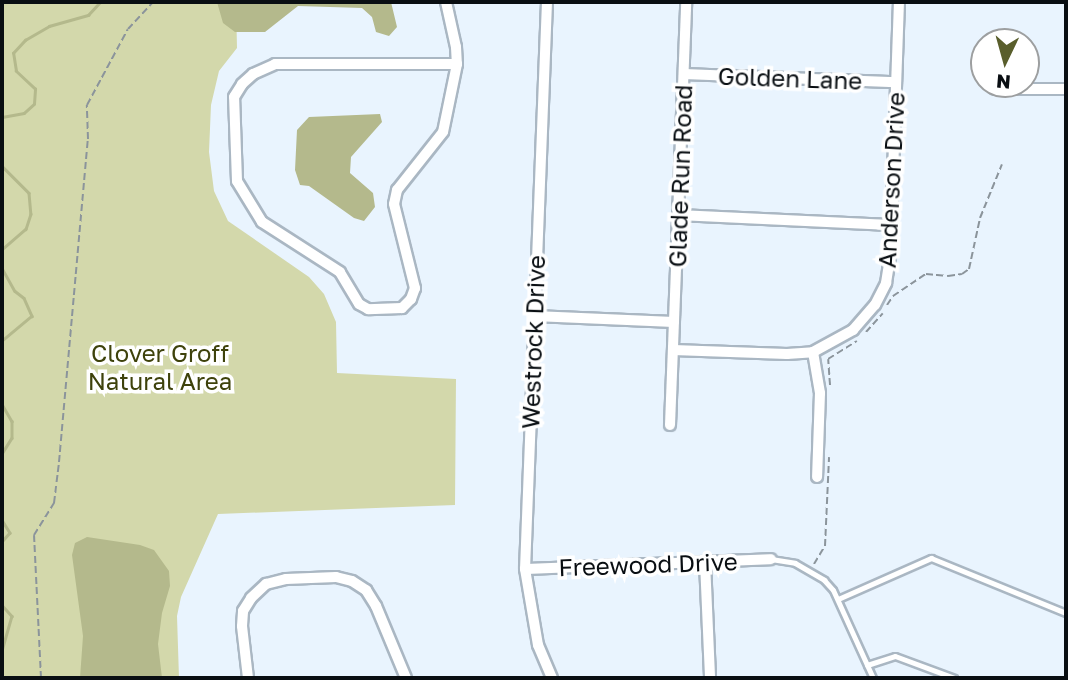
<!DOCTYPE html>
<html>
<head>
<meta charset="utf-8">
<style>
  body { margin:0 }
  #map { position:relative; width:1068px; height:680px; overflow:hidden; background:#e9f4fe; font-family:"Golos Text",sans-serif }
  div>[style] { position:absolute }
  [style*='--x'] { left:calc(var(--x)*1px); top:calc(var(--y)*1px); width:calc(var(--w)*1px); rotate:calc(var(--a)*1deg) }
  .green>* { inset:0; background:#d3d8ab }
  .water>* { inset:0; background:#b4b98c }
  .stream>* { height:2.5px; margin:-1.25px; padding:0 1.25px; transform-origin:1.25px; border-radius:1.25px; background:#b4b98c }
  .path>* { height:2px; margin-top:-1px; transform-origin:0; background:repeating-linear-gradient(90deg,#8b949b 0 7px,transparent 0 10.5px) }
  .roads { filter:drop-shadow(2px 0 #aab7c3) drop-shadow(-2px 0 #aab7c3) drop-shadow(0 2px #aab7c3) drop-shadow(0 -2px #aab7c3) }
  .lane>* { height:5px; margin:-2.5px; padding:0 2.5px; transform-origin:2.5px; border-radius:2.5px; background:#fff }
  .street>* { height:10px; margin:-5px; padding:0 5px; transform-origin:5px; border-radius:5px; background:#fff }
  span { translate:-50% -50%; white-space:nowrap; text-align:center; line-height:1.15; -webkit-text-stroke:7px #fff; paint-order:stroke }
  .street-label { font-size:24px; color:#090e12 }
  .park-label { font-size:24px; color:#3e420b }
  .frame { position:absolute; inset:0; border:4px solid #090e12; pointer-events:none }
  .north { position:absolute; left:970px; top:28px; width:70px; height:70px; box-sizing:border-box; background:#fff; border:2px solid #9d9fa0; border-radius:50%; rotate:185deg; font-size:19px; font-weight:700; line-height:28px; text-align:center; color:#090e12 }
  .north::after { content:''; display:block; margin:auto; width:24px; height:32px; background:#595e2c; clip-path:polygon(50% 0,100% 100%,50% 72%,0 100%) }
</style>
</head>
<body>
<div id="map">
  <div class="green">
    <div style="clip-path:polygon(2px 2px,236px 2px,237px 48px,219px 71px,211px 105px,209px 152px,214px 191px,228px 221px,309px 277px,324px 294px,336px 322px,337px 373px,456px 379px,455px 505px,218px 514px,181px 597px,177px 616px,179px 678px,2px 678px)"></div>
  </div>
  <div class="water">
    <div style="clip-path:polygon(217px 2px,391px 2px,397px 27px,389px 36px,376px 32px,372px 17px,362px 8px,298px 6px,265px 32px,235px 32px,223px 23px)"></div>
    <div style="clip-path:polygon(380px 114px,382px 122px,351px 157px,350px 173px,373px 193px,375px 207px,364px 221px,354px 218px,309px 186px,300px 185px,295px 170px,297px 130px,309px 117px)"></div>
    <div style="clip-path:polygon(87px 537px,140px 545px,154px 550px,169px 571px,170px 586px,162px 613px,158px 644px,162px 678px,80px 678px,83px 636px,72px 555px,75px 543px)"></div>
  </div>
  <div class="stream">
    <div style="--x:2;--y:117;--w:22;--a:-10"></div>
    <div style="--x:24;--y:113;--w:13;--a:-42"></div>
    <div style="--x:34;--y:104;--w:15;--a:-86"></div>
    <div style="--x:35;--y:89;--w:26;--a:-137"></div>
    <div style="--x:16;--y:71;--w:18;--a:-99"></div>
    <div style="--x:13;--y:53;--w:18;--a:-47"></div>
    <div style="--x:25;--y:40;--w:28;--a:-30"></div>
    <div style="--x:49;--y:26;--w:41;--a:-15.8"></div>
    <div style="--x:88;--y:15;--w:18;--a:-47"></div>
    <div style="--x:2;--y:166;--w:38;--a:45"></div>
    <div style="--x:29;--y:193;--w:21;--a:85"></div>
    <div style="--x:31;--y:214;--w:16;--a:108"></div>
    <div style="--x:26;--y:229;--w:32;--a:139"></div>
    <div style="--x:2;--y:268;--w:26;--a:61"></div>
    <div style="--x:15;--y:291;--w:11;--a:38"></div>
    <div style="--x:24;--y:298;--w:20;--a:66"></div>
    <div style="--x:32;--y:316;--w:39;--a:140"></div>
    <div style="--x:2;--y:404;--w:20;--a:60"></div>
    <div style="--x:12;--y:421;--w:17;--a:90"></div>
    <div style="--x:12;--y:438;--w:19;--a:122"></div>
    <div style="--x:2;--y:520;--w:15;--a:58"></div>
    <div style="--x:10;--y:533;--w:12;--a:132"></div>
    <div style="--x:2;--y:605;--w:15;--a:48"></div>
    <div style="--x:12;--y:616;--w:37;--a:106"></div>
  </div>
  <div class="path">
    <div style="--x:887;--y:305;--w:11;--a:-56"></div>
    <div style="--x:893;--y:296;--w:40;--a:-34"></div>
    <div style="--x:926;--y:274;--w:22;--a:5"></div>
    <div style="--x:948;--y:276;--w:14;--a:-8"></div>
    <div style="--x:962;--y:274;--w:9;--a:-36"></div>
    <div style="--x:969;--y:269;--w:52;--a:-77.8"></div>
    <div style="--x:980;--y:218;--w:58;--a:-67.8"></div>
    <div style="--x:866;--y:332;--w:25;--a:-48"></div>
    <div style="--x:830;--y:385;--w:26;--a:-94"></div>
    <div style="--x:828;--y:359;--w:34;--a:-32"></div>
    <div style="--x:814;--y:564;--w:21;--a:-59"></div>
    <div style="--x:825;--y:546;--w:89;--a:-87.4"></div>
    <div style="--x:41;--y:678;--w:143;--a:-92.8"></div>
    <div style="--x:34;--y:535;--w:38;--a:-58"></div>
    <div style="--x:54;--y:503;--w:41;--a:-83"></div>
    <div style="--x:59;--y:462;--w:324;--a:-84.9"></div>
    <div style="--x:88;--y:139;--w:34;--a:-92"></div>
    <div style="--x:87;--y:105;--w:86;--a:-61.7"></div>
    <div style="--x:128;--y:29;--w:37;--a:-47"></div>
  </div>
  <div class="roads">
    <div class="lane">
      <div style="--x:771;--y:559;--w:24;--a:9"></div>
      <div style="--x:795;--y:563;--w:34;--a:30"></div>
      <div style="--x:824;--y:580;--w:13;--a:48"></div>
      <div style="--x:833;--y:590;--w:97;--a:65.6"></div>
      <div style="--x:838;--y:599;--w:102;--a:-23.8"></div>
      <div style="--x:931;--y:558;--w:146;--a:22.2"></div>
      <div style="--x:867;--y:665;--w:29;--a:-18"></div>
      <div style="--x:895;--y:656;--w:63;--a:20.4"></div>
    </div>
    <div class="street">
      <div style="--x:446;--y:2;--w:46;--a:77.5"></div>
      <div style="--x:456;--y:47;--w:17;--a:87"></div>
      <div style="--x:457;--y:64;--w:69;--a:101.6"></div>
      <div style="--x:443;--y:132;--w:74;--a:128.4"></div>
      <div style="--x:397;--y:190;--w:14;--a:102"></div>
      <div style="--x:394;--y:204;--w:87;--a:76"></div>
      <div style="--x:415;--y:288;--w:12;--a:110"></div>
      <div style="--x:411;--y:299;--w:13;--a:135"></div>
      <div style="--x:402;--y:308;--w:34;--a:178"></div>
      <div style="--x:368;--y:309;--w:10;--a:-151"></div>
      <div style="--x:359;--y:304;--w:37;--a:-121"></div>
      <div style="--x:340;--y:272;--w:93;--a:-147.3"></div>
      <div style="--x:262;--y:222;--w:48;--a:-121.4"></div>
      <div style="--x:237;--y:181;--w:84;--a:-92"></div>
      <div style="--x:234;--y:97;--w:15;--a:-58"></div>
      <div style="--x:242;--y:84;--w:15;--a:-42"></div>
      <div style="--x:253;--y:74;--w:24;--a:-24"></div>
      <div style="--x:275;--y:64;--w:182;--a:0"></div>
      <div style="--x:547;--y:2;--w:567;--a:92.22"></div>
      <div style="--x:525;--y:569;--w:77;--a:80.3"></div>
      <div style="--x:538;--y:645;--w:36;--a:67"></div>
      <div style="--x:684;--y:74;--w:212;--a:2.2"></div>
      <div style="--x:995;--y:89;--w:71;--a:0"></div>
      <div style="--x:678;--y:215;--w:213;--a:2.7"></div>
      <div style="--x:534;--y:316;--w:140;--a:2.5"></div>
      <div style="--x:673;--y:350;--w:114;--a:2"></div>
      <div style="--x:787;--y:354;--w:26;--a:-4"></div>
      <div style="--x:813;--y:352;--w:46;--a:-28.8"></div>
      <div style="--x:853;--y:330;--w:33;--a:-49"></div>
      <div style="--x:875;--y:305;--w:25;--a:-63"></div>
      <div style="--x:886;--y:283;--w:24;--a:-81"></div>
      <div style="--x:890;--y:259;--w:257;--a:-88"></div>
      <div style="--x:813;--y:352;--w:42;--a:80.3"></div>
      <div style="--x:820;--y:393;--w:84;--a:92"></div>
      <div style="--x:670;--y:425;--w:423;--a:-87.8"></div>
      <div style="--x:705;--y:562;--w:116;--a:87.5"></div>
      <div style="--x:525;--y:569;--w:246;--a:-2.3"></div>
      <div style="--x:248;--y:678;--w:52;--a:-96.6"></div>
      <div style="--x:242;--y:626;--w:15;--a:-86"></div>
      <div style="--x:243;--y:611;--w:15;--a:-58"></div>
      <div style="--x:251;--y:598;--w:21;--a:-43"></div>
      <div style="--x:266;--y:584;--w:21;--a:-14"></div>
      <div style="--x:286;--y:579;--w:50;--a:-2.3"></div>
      <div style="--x:336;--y:577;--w:16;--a:14"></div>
      <div style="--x:352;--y:581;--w:17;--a:33"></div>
      <div style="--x:366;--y:590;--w:19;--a:58"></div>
      <div style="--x:376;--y:606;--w:78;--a:67.4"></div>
    </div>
  </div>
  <div class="street-label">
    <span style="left:790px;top:78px;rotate:2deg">Golden Lane</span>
    <span style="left:680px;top:176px;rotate:-88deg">Glade Run Road</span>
    <span style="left:891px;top:180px;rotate:-87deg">Anderson Drive</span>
    <span style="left:533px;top:342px;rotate:-88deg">Westrock Drive</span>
    <span style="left:648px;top:564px;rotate:-2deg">Freewood Drive</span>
  </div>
  <div class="park-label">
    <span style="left:160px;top:367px">Clover Groff<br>Natural Area</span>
  </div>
  <div class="frame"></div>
  <div class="north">N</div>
</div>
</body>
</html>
